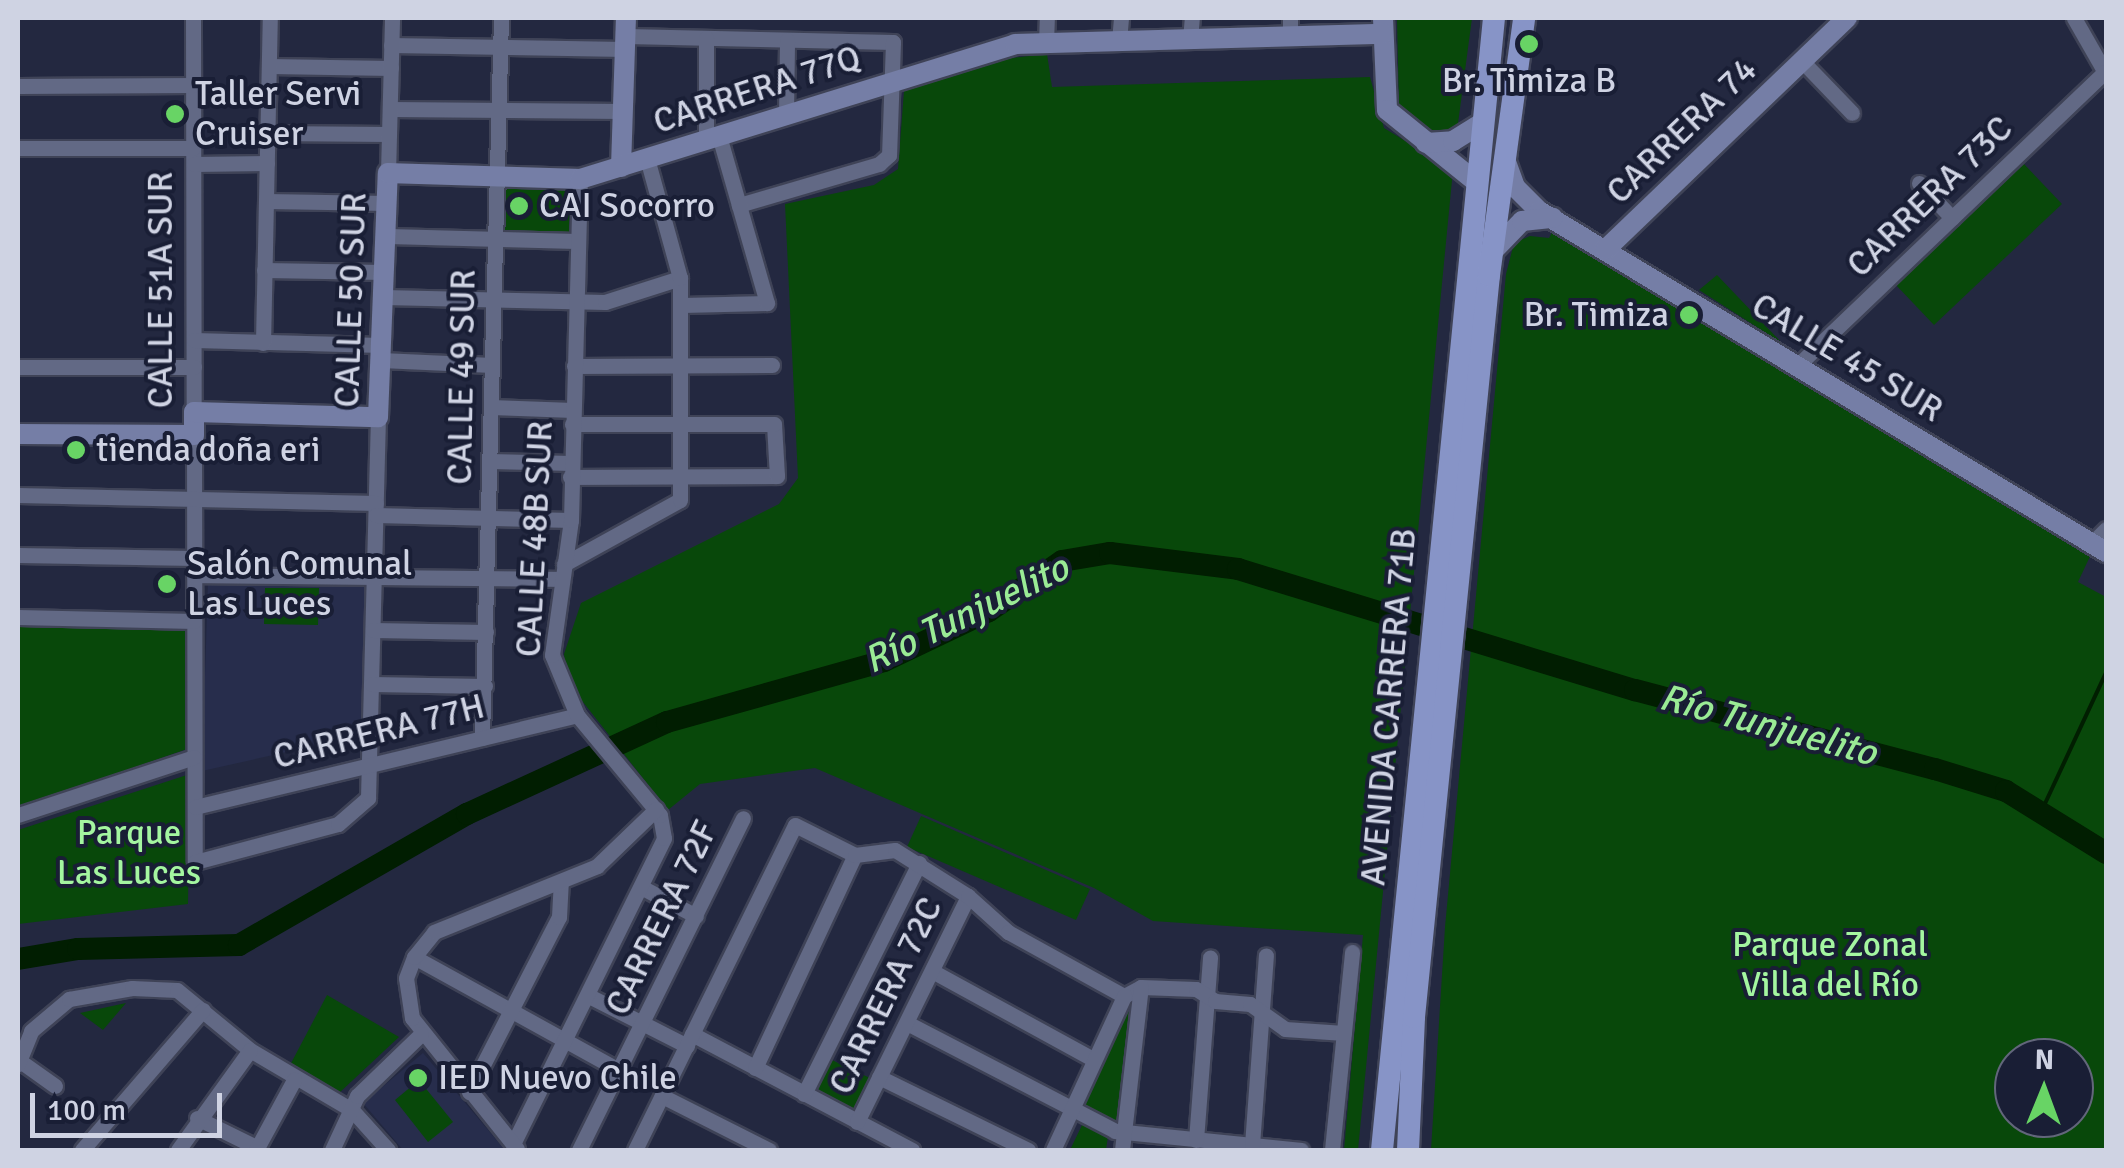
<!DOCTYPE html>
<html>
<head>
<meta charset="utf-8">
<style>
  body { margin:0 }
  #map { position:relative; width:2124px; height:1168px; overflow:hidden; background:#232840; font-family:Signika,sans-serif }
  div>[style] { position:absolute }
  [style*='--x'] { left:calc(var(--x)*1px); top:calc(var(--y)*1px); width:calc(var(--w)*1px); rotate:calc(var(--a)*1deg) }
  .built>* { inset:0; background:#272d4c }
  .green>* { inset:0; background:#08480a }
  .stream>* { height:4px; margin:-2px; padding:0 2px; transform-origin:2px; border-radius:2px; background:#011e01 }
  .river>* { height:22px; margin:-11px; padding:0 11px; transform-origin:11px; border-radius:11px; background:#011e01 }
  .roads { filter:drop-shadow(2px 0 #3f4357) drop-shadow(-2px 0 #3f4357) drop-shadow(0 2px #3f4357) drop-shadow(0 -2px #3f4357) }
  .street>* { height:15px; margin:-7.5px; padding:0 7.5px; transform-origin:7.5px; border-radius:7.5px; background:#626985 }
  .secondary>* { height:20px; margin:-10px; padding:0 10px; transform-origin:10px; border-radius:10px; background:#757ea6 }
  .primary>* { height:22px; margin:-11px; padding:0 11px; transform-origin:11px; border-radius:11px; background:#8794c7 }
  .dots>* { width:28px; height:28px; translate:-50% -50%; box-sizing:border-box; border:5px solid #191e35; border-radius:50% }
  span { translate:-50% -50%; white-space:nowrap; text-align:center; line-height:1.15; -webkit-text-stroke:8px #191e35; paint-order:stroke }
  .poi-label { font-size:35px; color:#cfd3e3 }
  .left { translate:0 -50%; text-align:left }
  .right { translate:-100% -50%; text-align:right }
  .street-label { font-size:35px; color:#cfd3e3 }
  .park-label { font-size:35px; color:#a4f6a0 }
  .water-label { font-size:38px; color:#9aeb95; font-style:italic }
  .frame { position:absolute; inset:0; border:20px solid #cfd3e3; pointer-events:none }
  .north { position:absolute; left:1994px; top:1038px; width:100px; height:100px; box-sizing:border-box; background:#191e35; border:2px solid #62667b; border-radius:50%; rotate:1deg; font-size:28px; font-weight:700; line-height:40px; text-align:center; color:#cfd3e3 }
  .north::after { content:''; display:block; margin:auto; width:35px; height:45px; background:#68d465; clip-path:polygon(50% 0,100% 100%,50% 72%,0 100%) }
  .scale { position:absolute; left:30px; top:1093px; width:192px; height:45px; box-sizing:border-box; border:5px solid #cfd3e3; border-top:0; padding-left:12px; font-size:30px; line-height:35px; white-space:nowrap; color:#cfd3e3; -webkit-text-stroke:8px #191e35; paint-order:stroke }
</style>
</head>
<body>
<div id="map">
  <div class="built">
    <div style="clip-path:polygon(208px 583px,367px 584px,363px 735px,202px 771px)"></div>
    <div style="clip-path:polygon(423px 1053px,505px 1150px,403px 1150px,363px 1103px)"></div>
  </div>
  <div class="green">
    <div style="clip-path:polygon(1397px 18px,1472px 18px,1457px 131px,1434px 134px,1399px 106px)"></div>
    <div style="clip-path:polygon(1047px 54px,1052px 87px,1370px 77px,1384px 128px,1453px 170px,1358px 1150px,1344px 1150px,1363px 935px,1153px 921px,1094px 888px,815px 768px,700px 784px,668px 810px,568px 683px,564px 654px,581px 603px,779px 504px,798px 478px,785px 204px,874px 185px,898px 169px,904px 91px,995px 60px)"></div>
    <div style="clip-path:polygon(2023px 163px,2062px 204px,1934px 325px,1895px 284px)"></div>
    <div style="clip-path:polygon(506px 185px,570px 187px,569px 233px,505px 231px)"></div>
    <div style="clip-path:polygon(evenodd,1555px 227px,2093px 550px,2078px 582px,2106px 597px,2106px 1150px,1431px 1150px,1445px 927px,1506px 274px,1514px 243px,1530px 236px,1549px 238px,1555px 227px,2014px 1058px,2074px 1058px,2074px 1118px,2014px 1118px,2014px 1058px)"></div>
    <div style="clip-path:polygon(1717px 275px,1782px 343px,1699px 290px)"></div>
    <div style="clip-path:polygon(265px 588px,319px 588px,318px 625px,264px 624px)"></div>
    <div style="clip-path:polygon(18px 625px,191px 629px,187px 749px,18px 808px)"></div>
    <div style="clip-path:polygon(190px 774px,188px 904px,18px 924px,18px 830px)"></div>
    <div style="clip-path:polygon(921px 816px,1090px 889px,1076px 920px,907px 847px)"></div>
    <div style="clip-path:polygon(327px 995px,399px 1037px,338px 1094px,289px 1067px)"></div>
    <div style="clip-path:polygon(126px 1003px,103px 1030px,80px 1013px)"></div>
    <div style="clip-path:polygon(1126px 1006px,1132px 1007px,1117px 1125px,1073px 1102px)"></div>
    <div style="clip-path:polygon(832px 1060px,872px 1079px,854px 1116px,814px 1097px)"></div>
    <div style="clip-path:polygon(419px 1080px,453px 1122px,428px 1142px,395px 1100px)"></div>
    <div style="clip-path:polygon(1083px 1123px,1108px 1136px,1106px 1150px,1070px 1150px)"></div>
  </div>
  <div class="stream">
    <div style="--x:2042;--y:810;--w:151;--a:-65"></div>
  </div>
  <div class="river">
    <div style="--x:18;--y:959;--w:61;--a:-9.5"></div>
    <div style="--x:78;--y:949;--w:161;--a:-1.4"></div>
    <div style="--x:239;--y:945;--w:263;--a:-29.9"></div>
    <div style="--x:467;--y:814;--w:220;--a:-24.7"></div>
    <div style="--x:667;--y:722;--w:225;--a:-15.7"></div>
    <div style="--x:884;--y:661;--w:116;--a:-25.5"></div>
    <div style="--x:989;--y:611;--w:88;--a:-34.4"></div>
    <div style="--x:1062;--y:561;--w:49;--a:-9.5"></div>
    <div style="--x:1110;--y:553;--w:129;--a:7.1"></div>
    <div style="--x:1238;--y:569;--w:415;--a:17"></div>
    <div style="--x:1635;--y:690;--w:310;--a:14.8"></div>
    <div style="--x:1935;--y:769;--w:74;--a:17.2"></div>
    <div style="--x:2006;--y:791;--w:118;--a:31.8"></div>
  </div>
  <div class="roads">
    <div class="street">
      <div style="--x:193;--y:18;--w:394;--a:89.9"></div>
      <div style="--x:1290;--y:18;--w:18;--a:90"></div>
      <div style="--x:2074;--y:18;--w:64;--a:60.3"></div>
      <div style="--x:626;--y:36;--w:267;--a:1.3"></div>
      <div style="--x:893;--y:42;--w:113;--a:92"></div>
      <div style="--x:889;--y:155;--w:13;--a:138"></div>
      <div style="--x:879;--y:164;--w:146;--a:163.7"></div>
      <div style="--x:706;--y:38;--w:102;--a:90"></div>
      <div style="--x:1190;--y:39;--w:21;--a:-85"></div>
      <div style="--x:1119;--y:41;--w:23;--a:-85"></div>
      <div style="--x:1046;--y:43;--w:25;--a:-88"></div>
      <div style="--x:391;--y:45;--w:234;--a:1"></div>
      <div style="--x:1802;--y:61;--w:72;--a:46.1"></div>
      <div style="--x:269;--y:66;--w:122;--a:0.9"></div>
      <div style="--x:18;--y:86;--w:175;--a:-0.3"></div>
      <div style="--x:390;--y:109;--w:233;--a:0.5"></div>
      <div style="--x:786;--y:115;--w:75;--a:-89.2"></div>
      <div style="--x:267;--y:133;--w:122;--a:0.5"></div>
      <div style="--x:18;--y:148;--w:175;--a:0"></div>
      <div style="--x:194;--y:164;--w:73;--a:-0.8"></div>
      <div style="--x:388;--y:173;--w:155;--a:-88.5"></div>
      <div style="--x:1919;--y:183;--w:48;--a:46.7"></div>
      <div style="--x:266;--y:201;--w:121;--a:0.9"></div>
      <div style="--x:386;--y:236;--w:192;--a:1.5"></div>
      <div style="--x:264;--y:270;--w:120;--a:1"></div>
      <div style="--x:383;--y:297;--w:222;--a:1.3"></div>
      <div style="--x:605;--y:302;--w:79;--a:-17.7"></div>
      <div style="--x:682;--y:305;--w:85;--a:-1.3"></div>
      <div style="--x:767;--y:303;--w:174;--a:-106"></div>
      <div style="--x:194;--y:340;--w:187;--a:1.5"></div>
      <div style="--x:263;--y:343;--w:325;--a:-88.8"></div>
      <div style="--x:381;--y:360;--w:111;--a:2.6"></div>
      <div style="--x:574;--y:366;--w:198;--a:-0.3"></div>
      <div style="--x:1797;--y:366;--w:426;--a:-43.7"></div>
      <div style="--x:18;--y:367;--w:176;--a:0"></div>
      <div style="--x:491;--y:407;--w:82;--a:2.1"></div>
      <div style="--x:194;--y:435;--w:427;--a:89.9"></div>
      <div style="--x:195;--y:862;--w:148;--a:-14.9"></div>
      <div style="--x:338;--y:824;--w:40;--a:-41"></div>
      <div style="--x:368;--y:798;--w:381;--a:-88.5"></div>
      <div style="--x:490;--y:461;--w:81;--a:1.4"></div>
      <div style="--x:570;--y:477;--w:207;--a:-0.3"></div>
      <div style="--x:777;--y:476;--w:52;--a:-93.3"></div>
      <div style="--x:774;--y:424;--w:202;--a:180"></div>
      <div style="--x:18;--y:495;--w:358;--a:1.3"></div>
      <div style="--x:376;--y:515;--w:195;--a:1.5"></div>
      <div style="--x:2091;--y:544;--w:21;--a:-45"></div>
      <div style="--x:18;--y:555;--w:176;--a:1"></div>
      <div style="--x:564;--y:564;--w:132;--a:-28.9"></div>
      <div style="--x:680;--y:500;--w:222;--a:-90"></div>
      <div style="--x:680;--y:278;--w:124;--a:-105.4"></div>
      <div style="--x:194;--y:575;--w:368;--a:0.6"></div>
      <div style="--x:18;--y:617;--w:176;--a:1.3"></div>
      <div style="--x:373;--y:630;--w:113;--a:1"></div>
      <div style="--x:372;--y:684;--w:113;--a:1"></div>
      <div style="--x:482;--y:738;--w:720;--a:-88.49"></div>
      <div style="--x:195;--y:807;--w:393;--a:-13.5"></div>
      <div style="--x:18;--y:815;--w:185;--a:-18.2"></div>
      <div style="--x:641;--y:887;--w:62;--a:27.8"></div>
      <div style="--x:414;--y:957;--w:238;--a:28.9"></div>
      <div style="--x:932;--y:971;--w:181;--a:28.7"></div>
      <div style="--x:589;--y:996;--w:110;--a:27"></div>
      <div style="--x:907;--y:1023;--w:234;--a:27.4"></div>
      <div style="--x:1115;--y:1131;--w:187;--a:5.8"></div>
      <div style="--x:692;--y:1034;--w:249;--a:27.8"></div>
      <div style="--x:20;--y:1061;--w:43;--a:35.5"></div>
      <div style="--x:18;--y:1064;--w:35;--a:-68"></div>
      <div style="--x:31;--y:1031;--w:50;--a:-40.1"></div>
      <div style="--x:69;--y:999;--w:64;--a:-9.9"></div>
      <div style="--x:132;--y:988;--w:45;--a:2.5"></div>
      <div style="--x:177;--y:990;--w:94;--a:39.4"></div>
      <div style="--x:250;--y:1050;--w:118;--a:30.5"></div>
      <div style="--x:352;--y:1110;--w:54;--a:48"></div>
      <div style="--x:755;--y:1068;--w:235;--a:-64.9"></div>
      <div style="--x:879;--y:1077;--w:166;--a:26.1"></div>
      <div style="--x:469;--y:1092;--w:197;--a:-62.8"></div>
      <div style="--x:559;--y:917;--w:35;--a:-87"></div>
      <div style="--x:804;--y:1094;--w:258;--a:-63.5"></div>
      <div style="--x:662;--y:1096;--w:120;--a:26.8"></div>
      <div style="--x:197;--y:1118;--w:68;--a:26.2"></div>
      <div style="--x:857;--y:1122;--w:252;--a:-63.8"></div>
      <div style="--x:1196;--y:1140;--w:183;--a:-85.6"></div>
      <div style="--x:513;--y:1144;--w:341;--a:-63.7"></div>
      <div style="--x:664;--y:838;--w:23;--a:-100"></div>
      <div style="--x:660;--y:815;--w:130;--a:-129.7"></div>
      <div style="--x:577;--y:715;--w:65;--a:-112.6"></div>
      <div style="--x:552;--y:655;--w:136;--a:-82"></div>
      <div style="--x:571;--y:520;--w:341;--a:-88.5"></div>
      <div style="--x:1252;--y:1145;--w:190;--a:-85.8"></div>
      <div style="--x:517;--y:1149;--w:168;--a:-128.7"></div>
      <div style="--x:412;--y:1018;--w:40;--a:-98.5"></div>
      <div style="--x:406;--y:978;--w:22;--a:-69"></div>
      <div style="--x:414;--y:957;--w:32;--a:-51"></div>
      <div style="--x:434;--y:932;--w:176;--a:-22"></div>
      <div style="--x:597;--y:866;--w:82;--a:-44"></div>
      <div style="--x:82;--y:1150;--w:185;--a:-49.2"></div>
      <div style="--x:178;--y:1150;--w:123;--a:-54.2"></div>
      <div style="--x:256;--y:1150;--w:80;--a:-61.5"></div>
      <div style="--x:332;--y:1150;--w:60;--a:-65.2"></div>
      <div style="--x:357;--y:1096;--w:89;--a:-44.1"></div>
      <div style="--x:579;--y:1150;--w:370;--a:-63.7"></div>
      <div style="--x:635;--y:1150;--w:362;--a:-63.8"></div>
      <div style="--x:795;--y:825;--w:67;--a:26.6"></div>
      <div style="--x:855;--y:855;--w:40;--a:-7.1"></div>
      <div style="--x:895;--y:850;--w:86;--a:32.2"></div>
      <div style="--x:968;--y:896;--w:54;--a:42"></div>
      <div style="--x:1008;--y:932;--w:132;--a:28.9"></div>
      <div style="--x:1124;--y:996;--w:19;--a:-28"></div>
      <div style="--x:1141;--y:987;--w:55;--a:2.1"></div>
      <div style="--x:1196;--y:989;--w:22;--a:32"></div>
      <div style="--x:1215;--y:1001;--w:35;--a:5"></div>
      <div style="--x:1250;--y:1004;--w:43;--a:35.5"></div>
      <div style="--x:1285;--y:1029;--w:59;--a:3.9"></div>
      <div style="--x:1053;--y:1150;--w:170;--a:-65.2"></div>
      <div style="--x:1122;--y:1150;--w:164;--a:-83.4"></div>
      <div style="--x:1332;--y:1150;--w:199;--a:-84.2"></div>
    </div>
    <div class="secondary">
      <div style="--x:1383;--y:18;--w:92;--a:87.5"></div>
      <div style="--x:1387;--y:110;--w:113;--a:38.9"></div>
      <div style="--x:1426;--y:143;--w:27;--a:-4"></div>
      <div style="--x:1453;--y:141;--w:36;--a:-32"></div>
      <div style="--x:1506;--y:162;--w:27;--a:70"></div>
      <div style="--x:1515;--y:187;--w:34;--a:45"></div>
      <div style="--x:1539;--y:211;--w:662;--a:31.02"></div>
      <div style="--x:621;--y:167;--w:149;--a:-88.1"></div>
      <div style="--x:1606;--y:249;--w:334;--a:-43.8"></div>
      <div style="--x:1492;--y:252;--w:43;--a:-45.9"></div>
      <div style="--x:1522;--y:221;--w:31;--a:-6"></div>
      <div style="--x:18;--y:434;--w:176;--a:0.3"></div>
      <div style="--x:194;--y:435;--w:23;--a:-90"></div>
      <div style="--x:194;--y:412;--w:184;--a:1.6"></div>
      <div style="--x:378;--y:417;--w:244;--a:-87.7"></div>
      <div style="--x:388;--y:173;--w:192;--a:1.8"></div>
      <div style="--x:580;--y:179;--w:455;--a:-17.2"></div>
      <div style="--x:1015;--y:44;--w:368;--a:-1.6"></div>
    </div>
    <div class="primary">
      <div style="--x:1382;--y:1150;--w:1138;--a:-84.35"></div>
      <div style="--x:1408;--y:1150;--w:133;--a:-87.4"></div>
      <div style="--x:1414;--y:1017;--w:746;--a:-84.23"></div>
      <div style="--x:1489;--y:275;--w:259;--a:-82.2"></div>
    </div>
  </div>
  <div class="dots">
    <div style="left:1529px;top:44px;background:#68d465"></div>
    <div style="left:175px;top:114px;background:#68d465"></div>
    <div style="left:519px;top:206px;background:#68d465"></div>
    <div style="left:1689px;top:315px;background:#68d465"></div>
    <div style="left:76px;top:450px;background:#68d465"></div>
    <div style="left:167px;top:584px;background:#68d465"></div>
    <div style="left:418px;top:1078px;background:#68d465"></div>
  </div>
  <div class="poi-label">
    <span style="left:1529px;top:81px">Br. Timiza B</span>
    <span class="left" style="left:195px;top:114px">Taller Servi<br>Cruiser</span>
    <span class="left" style="left:539px;top:206px">CAI Socorro</span>
    <span class="right" style="left:1669px;top:315px">Br. Timiza</span>
    <span class="left" style="left:96px;top:450px">tienda doña eri</span>
    <span class="left" style="left:187px;top:584px">Salón Comunal<br>Las Luces</span>
    <span class="left" style="left:438px;top:1078px">IED Nuevo Chile</span>
  </div>
  <div class="street-label">
    <span style="left:757px;top:90px;rotate:-18deg">CARRERA 77Q</span>
    <span style="left:1682px;top:131px;rotate:-44deg">CARRERA 74</span>
    <span style="left:1930px;top:197px;rotate:-44deg">CARRERA 73C</span>
    <span style="left:161px;top:290px;rotate:-90deg">CALLE 51A SUR</span>
    <span style="left:351px;top:300px;rotate:-88deg">CALLE 50 SUR</span>
    <span style="left:1847px;top:358px;rotate:31deg">CALLE 45 SUR</span>
    <span style="left:462px;top:377px;rotate:-89deg">CALLE 49 SUR</span>
    <span style="left:535px;top:539px;rotate:-87deg">CALLE 48B SUR</span>
    <span style="left:1389px;top:707px;rotate:-85deg">AVENIDA CARRERA 71B</span>
    <span style="left:379px;top:732px;rotate:-14deg">CARRERA 77H</span>
    <span style="left:662px;top:918px;rotate:-64deg">CARRERA 72F</span>
    <span style="left:886px;top:996px;rotate:-64deg">CARRERA 72C</span>
  </div>
  <div class="park-label">
    <span style="left:129px;top:853px">Parque<br>Las Luces</span>
    <span style="left:1830px;top:965px">Parque Zonal<br>Villa del Río</span>
  </div>
  <div class="water-label">
    <span style="left:966px;top:614px;rotate:-26deg">Río Tunjuelito</span>
    <span style="left:1768px;top:725px;rotate:15deg">Río Tunjuelito</span>
  </div>
  <div class="frame"></div>
  <div class="north">N</div>
  <div class="scale">100 m</div>
</div>
</body>
</html>
